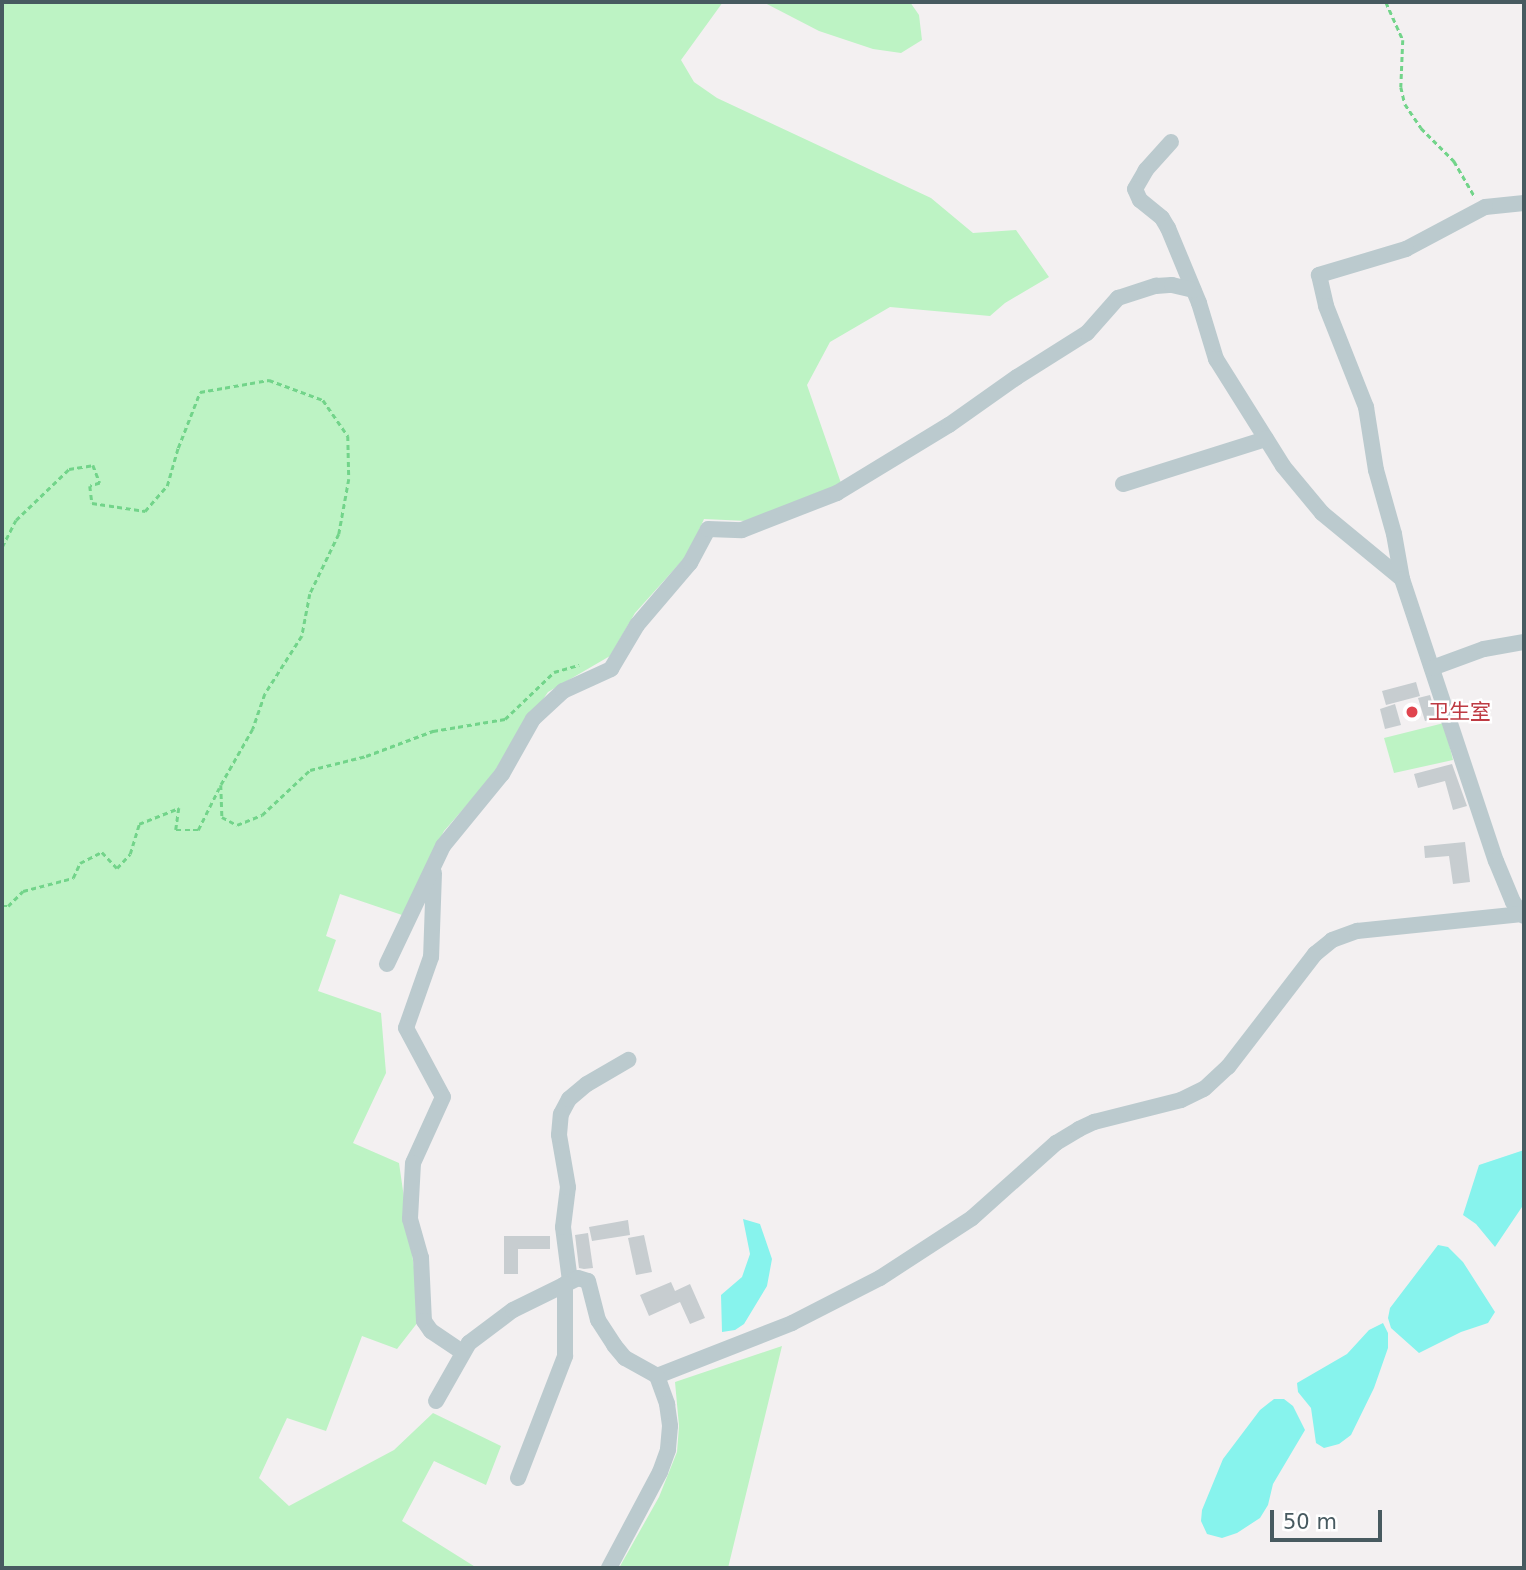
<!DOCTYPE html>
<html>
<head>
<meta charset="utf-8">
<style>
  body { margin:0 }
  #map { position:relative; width:1526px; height:1570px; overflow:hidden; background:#f3f0f1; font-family:"DejaVu Sans","Noto Sans SC",sans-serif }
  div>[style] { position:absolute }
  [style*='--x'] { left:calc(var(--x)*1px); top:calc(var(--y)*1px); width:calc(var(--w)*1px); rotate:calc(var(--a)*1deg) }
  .green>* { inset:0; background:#bdf3c4 }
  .water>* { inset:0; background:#87f3ed }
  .building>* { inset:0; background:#c7cdd0 }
  .path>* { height:2.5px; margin-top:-1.25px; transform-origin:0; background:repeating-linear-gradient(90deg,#72d48a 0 5px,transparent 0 8.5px) }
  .minor>* { height:16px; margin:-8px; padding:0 8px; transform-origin:8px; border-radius:8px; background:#bbcace }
  .dots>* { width:19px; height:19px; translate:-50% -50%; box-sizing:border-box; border:4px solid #fff; border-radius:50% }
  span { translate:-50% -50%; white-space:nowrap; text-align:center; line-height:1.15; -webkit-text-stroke:5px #fff; paint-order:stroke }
  .health-label { font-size:21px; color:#be3a42 }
  .left { translate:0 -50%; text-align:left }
  .frame { position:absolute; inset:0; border:4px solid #475a60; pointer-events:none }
  .scale { position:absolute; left:1270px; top:1510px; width:112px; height:32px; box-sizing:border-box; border:4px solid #475a60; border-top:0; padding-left:9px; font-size:21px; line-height:24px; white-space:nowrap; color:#475a60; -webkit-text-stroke:5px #fff; paint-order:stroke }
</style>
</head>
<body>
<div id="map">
  <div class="green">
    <div style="clip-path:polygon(2px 2px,723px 2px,681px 60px,694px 82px,717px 98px,931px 198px,973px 233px,1016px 230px,1049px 277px,1005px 303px,990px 316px,890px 307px,830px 342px,807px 385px,842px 486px,747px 521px,704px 519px,688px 554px,635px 613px,610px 656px,548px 692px,487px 782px,444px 831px,402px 915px,340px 894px,326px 936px,336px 940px,318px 991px,381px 1013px,386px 1073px,353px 1143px,399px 1163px,415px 1274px,418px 1322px,397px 1349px,362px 1336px,326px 1431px,287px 1418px,259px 1478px,289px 1506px,394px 1450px,433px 1413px,501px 1446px,486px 1485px,434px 1461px,402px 1521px,477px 1568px,2px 1568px)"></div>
    <div style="clip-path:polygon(763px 2px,910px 2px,919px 15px,922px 40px,901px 53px,873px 49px,819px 31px)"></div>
    <div style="clip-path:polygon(1444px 723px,1453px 760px,1394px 773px,1384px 738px)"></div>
    <div style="clip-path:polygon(782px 1346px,728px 1568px,619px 1568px,659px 1497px,677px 1452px,679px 1426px,675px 1382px)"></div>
  </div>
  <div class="water">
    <div style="clip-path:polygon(1524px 1150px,1524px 1204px,1495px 1247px,1476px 1224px,1463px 1215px,1479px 1165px)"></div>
    <div style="clip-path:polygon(743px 1219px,760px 1224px,772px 1259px,767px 1286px,744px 1324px,735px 1330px,722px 1332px,721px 1295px,742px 1277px,750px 1254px)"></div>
    <div style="clip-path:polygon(1438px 1245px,1448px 1247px,1463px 1262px,1495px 1312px,1488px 1323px,1461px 1332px,1419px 1353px,1391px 1328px,1388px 1318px,1390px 1308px)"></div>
    <div style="clip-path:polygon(1383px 1323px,1388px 1333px,1388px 1348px,1374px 1388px,1351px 1435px,1339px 1444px,1324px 1448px,1316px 1443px,1311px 1408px,1298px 1392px,1297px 1383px,1347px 1354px,1369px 1330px)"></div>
    <div style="clip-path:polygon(1274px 1399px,1284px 1399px,1293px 1406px,1305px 1430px,1273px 1484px,1268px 1505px,1260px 1518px,1237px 1533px,1222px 1538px,1207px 1534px,1201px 1521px,1202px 1510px,1223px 1459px,1260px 1410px)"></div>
  </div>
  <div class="building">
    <div style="clip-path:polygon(1416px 682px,1420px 696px,1386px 705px,1382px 691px)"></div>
    <div style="clip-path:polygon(1430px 695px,1437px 718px,1425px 721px,1418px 698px)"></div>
    <div style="clip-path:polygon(1395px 704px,1401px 725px,1385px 729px,1380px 709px)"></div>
    <div style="clip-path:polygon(1452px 764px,1467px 806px,1453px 810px,1445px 781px,1418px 788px,1414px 774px)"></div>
    <div style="clip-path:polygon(1465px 842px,1470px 882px,1453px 884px,1449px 856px,1425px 858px,1424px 846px)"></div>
    <div style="clip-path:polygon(628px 1220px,630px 1235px,592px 1241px,589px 1227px)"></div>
    <div style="clip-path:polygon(588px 1233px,593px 1268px,584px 1269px,579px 1268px,575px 1235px)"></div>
    <div style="clip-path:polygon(644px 1235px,652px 1272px,636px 1275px,628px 1238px)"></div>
    <div style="clip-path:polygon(504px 1236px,550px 1236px,550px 1249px,518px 1249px,518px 1274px,504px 1274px)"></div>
    <div style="clip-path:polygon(671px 1282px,675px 1291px,690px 1284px,705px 1318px,690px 1324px,680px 1302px,649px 1316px,640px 1295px)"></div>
  </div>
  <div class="path">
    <div style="--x:1386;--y:2;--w:42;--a:65.9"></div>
    <div style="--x:1403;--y:40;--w:47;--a:92.4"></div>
    <div style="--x:1401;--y:87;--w:17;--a:77"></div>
    <div style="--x:1405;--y:104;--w:29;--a:56"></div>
    <div style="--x:1421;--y:128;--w:47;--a:45"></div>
    <div style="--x:1454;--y:161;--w:42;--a:59.7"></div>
    <div style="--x:2;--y:547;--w:30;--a:-63"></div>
    <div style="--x:16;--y:520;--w:74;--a:-43.9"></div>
    <div style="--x:69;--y:469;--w:24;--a:-9"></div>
    <div style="--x:93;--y:465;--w:19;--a:69"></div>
    <div style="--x:100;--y:483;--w:10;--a:163"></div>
    <div style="--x:90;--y:486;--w:17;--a:83"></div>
    <div style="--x:92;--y:503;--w:54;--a:8.6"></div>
    <div style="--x:145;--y:511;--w:33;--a:-49"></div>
    <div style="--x:167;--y:486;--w:40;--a:-74"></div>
    <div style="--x:178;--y:448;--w:60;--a:-68.6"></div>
    <div style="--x:200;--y:392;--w:70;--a:-9.9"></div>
    <div style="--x:269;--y:380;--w:58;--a:20.3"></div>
    <div style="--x:323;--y:400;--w:44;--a:55.2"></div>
    <div style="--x:348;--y:436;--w:43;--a:88.7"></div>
    <div style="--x:349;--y:479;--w:56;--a:100.3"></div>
    <div style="--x:339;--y:534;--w:67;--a:115.8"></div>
    <div style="--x:310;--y:594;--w:43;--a:100.8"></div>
    <div style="--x:302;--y:636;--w:69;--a:122.5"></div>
    <div style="--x:265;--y:694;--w:37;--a:109"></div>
    <div style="--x:253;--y:729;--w:64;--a:119.7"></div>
    <div style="--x:221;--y:785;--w:32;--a:88"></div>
    <div style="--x:222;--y:817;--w:17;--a:28"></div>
    <div style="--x:237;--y:825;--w:27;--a:-22"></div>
    <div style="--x:262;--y:815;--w:66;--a:-43.2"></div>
    <div style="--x:310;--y:770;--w:58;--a:-14"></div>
    <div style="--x:366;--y:756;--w:72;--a:-20.5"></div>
    <div style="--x:433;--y:731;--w:73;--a:-9.5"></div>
    <div style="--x:505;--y:719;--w:68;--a:-43.8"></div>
    <div style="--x:554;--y:672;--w:26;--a:-16"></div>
    <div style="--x:2;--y:906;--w:6;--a:0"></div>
    <div style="--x:8;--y:906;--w:21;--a:-45"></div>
    <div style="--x:23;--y:891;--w:52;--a:-14.6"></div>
    <div style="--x:73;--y:878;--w:17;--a:-65"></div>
    <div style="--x:80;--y:863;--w:25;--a:-27"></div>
    <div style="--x:102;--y:852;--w:22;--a:47"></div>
    <div style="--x:117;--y:868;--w:19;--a:-47"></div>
    <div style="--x:130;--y:854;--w:31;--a:-73"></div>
    <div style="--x:139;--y:824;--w:43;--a:-21.8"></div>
    <div style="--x:179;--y:808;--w:22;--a:98"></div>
    <div style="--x:176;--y:830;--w:22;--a:0"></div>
    <div style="--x:198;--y:830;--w:47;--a:-63.4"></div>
  </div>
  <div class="minor">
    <div style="--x:1171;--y:142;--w:38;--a:132"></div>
    <div style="--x:1146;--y:170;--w:22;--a:120"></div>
    <div style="--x:1135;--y:189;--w:12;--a:66"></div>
    <div style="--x:1140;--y:200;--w:28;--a:39"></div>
    <div style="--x:1162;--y:218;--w:12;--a:59"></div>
    <div style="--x:1168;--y:228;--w:81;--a:67.5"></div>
    <div style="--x:1199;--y:303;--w:59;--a:73.1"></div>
    <div style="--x:1216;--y:359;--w:126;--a:57.9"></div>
    <div style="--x:1283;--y:466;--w:61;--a:50.3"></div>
    <div style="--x:1322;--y:513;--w:104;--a:39.5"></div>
    <div style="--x:1524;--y:203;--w:39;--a:174"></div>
    <div style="--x:1485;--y:207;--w:89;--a:152"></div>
    <div style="--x:1406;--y:249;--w:91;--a:163.4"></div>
    <div style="--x:1319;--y:275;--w:32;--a:77"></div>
    <div style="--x:1326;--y:306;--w:109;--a:68.4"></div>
    <div style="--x:1366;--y:407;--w:64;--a:81"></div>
    <div style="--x:1376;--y:470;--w:66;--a:74.3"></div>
    <div style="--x:1394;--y:534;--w:46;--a:79.9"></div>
    <div style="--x:1402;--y:579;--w:297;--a:71.6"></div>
    <div style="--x:1496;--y:861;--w:44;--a:67.5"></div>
    <div style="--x:1513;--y:902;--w:18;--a:52"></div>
    <div style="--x:1123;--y:484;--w:150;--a:-17.5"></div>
    <div style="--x:1432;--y:668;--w:55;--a:-20.1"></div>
    <div style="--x:1484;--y:649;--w:41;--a:-9.9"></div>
    <div style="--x:434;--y:873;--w:84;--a:92"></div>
    <div style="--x:431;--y:957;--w:75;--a:109.4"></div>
    <div style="--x:406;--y:1028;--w:78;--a:61.8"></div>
    <div style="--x:443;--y:1097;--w:72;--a:114.4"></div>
    <div style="--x:413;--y:1163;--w:56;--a:93.1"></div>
    <div style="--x:410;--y:1219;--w:41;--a:74.2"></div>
    <div style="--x:421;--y:1258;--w:63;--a:87.3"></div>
    <div style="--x:424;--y:1321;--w:12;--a:55"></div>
    <div style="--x:431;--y:1331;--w:37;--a:34"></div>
    <div style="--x:387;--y:964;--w:131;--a:-64.6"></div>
    <div style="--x:443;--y:846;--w:93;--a:-50.7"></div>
    <div style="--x:502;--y:774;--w:63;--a:-60.6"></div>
    <div style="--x:533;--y:719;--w:41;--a:-43"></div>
    <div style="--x:563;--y:691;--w:53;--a:-24.6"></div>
    <div style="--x:611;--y:669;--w:51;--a:-59.4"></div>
    <div style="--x:637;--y:625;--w:82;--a:-49.5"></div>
    <div style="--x:690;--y:563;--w:38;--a:-62"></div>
    <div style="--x:708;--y:529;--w:34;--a:2"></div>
    <div style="--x:742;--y:530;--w:102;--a:-21.3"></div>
    <div style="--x:837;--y:493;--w:131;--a:-31.3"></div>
    <div style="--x:949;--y:425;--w:83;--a:-35.2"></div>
    <div style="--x:1017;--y:377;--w:83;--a:-32.2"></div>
    <div style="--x:1087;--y:333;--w:47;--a:-48.5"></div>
    <div style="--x:1118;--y:298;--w:40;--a:-18"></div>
    <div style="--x:1156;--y:286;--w:16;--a:-4"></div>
    <div style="--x:1172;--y:285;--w:22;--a:13"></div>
    <div style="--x:570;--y:1281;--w:54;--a:-97.4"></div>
    <div style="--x:563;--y:1227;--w:40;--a:-82.9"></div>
    <div style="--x:568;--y:1187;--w:53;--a:-99.8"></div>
    <div style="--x:559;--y:1135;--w:21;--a:-85"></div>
    <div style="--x:561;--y:1114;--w:17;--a:-62"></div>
    <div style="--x:569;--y:1099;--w:23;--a:-40"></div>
    <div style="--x:587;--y:1084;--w:48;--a:-30.3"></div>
    <div style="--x:657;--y:1376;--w:145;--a:-21.4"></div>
    <div style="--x:792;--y:1323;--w:99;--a:-27.1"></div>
    <div style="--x:880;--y:1278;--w:110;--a:-33.1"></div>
    <div style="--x:972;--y:1218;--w:113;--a:-41.8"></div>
    <div style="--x:1056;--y:1143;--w:27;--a:-31"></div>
    <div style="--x:1079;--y:1129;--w:17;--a:-25"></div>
    <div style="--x:1094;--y:1122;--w:90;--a:-14.2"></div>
    <div style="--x:1181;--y:1100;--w:25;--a:-26"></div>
    <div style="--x:1204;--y:1089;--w:33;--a:-43"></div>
    <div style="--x:1228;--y:1067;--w:143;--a:-52.4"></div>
    <div style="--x:1315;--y:954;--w:22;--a:-39"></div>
    <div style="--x:1332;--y:940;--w:27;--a:-20"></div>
    <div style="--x:1357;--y:931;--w:166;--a:-5.9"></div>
    <div style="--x:436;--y:1401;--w:67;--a:-60.4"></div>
    <div style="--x:469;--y:1343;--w:55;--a:-36.9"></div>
    <div style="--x:513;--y:1310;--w:72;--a:-26.2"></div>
    <div style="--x:578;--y:1278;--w:10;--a:17"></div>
    <div style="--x:588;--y:1281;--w:40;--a:75.6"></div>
    <div style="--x:598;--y:1320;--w:30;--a:57"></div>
    <div style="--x:614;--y:1345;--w:17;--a:50"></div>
    <div style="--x:625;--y:1358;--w:37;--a:29"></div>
    <div style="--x:657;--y:1376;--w:30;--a:70"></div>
    <div style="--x:667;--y:1404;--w:22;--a:82"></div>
    <div style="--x:670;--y:1426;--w:24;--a:95"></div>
    <div style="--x:668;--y:1450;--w:23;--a:110"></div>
    <div style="--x:660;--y:1472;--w:109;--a:118"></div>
    <div style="--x:518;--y:1478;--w:131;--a:-68.9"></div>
    <div style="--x:565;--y:1356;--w:72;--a:-90"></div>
  </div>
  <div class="dots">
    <div style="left:1412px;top:712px;background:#e0444e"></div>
  </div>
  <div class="health-label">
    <span class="left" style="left:1428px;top:712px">卫生室</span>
  </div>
  <div class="frame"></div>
  <div class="scale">50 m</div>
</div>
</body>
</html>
